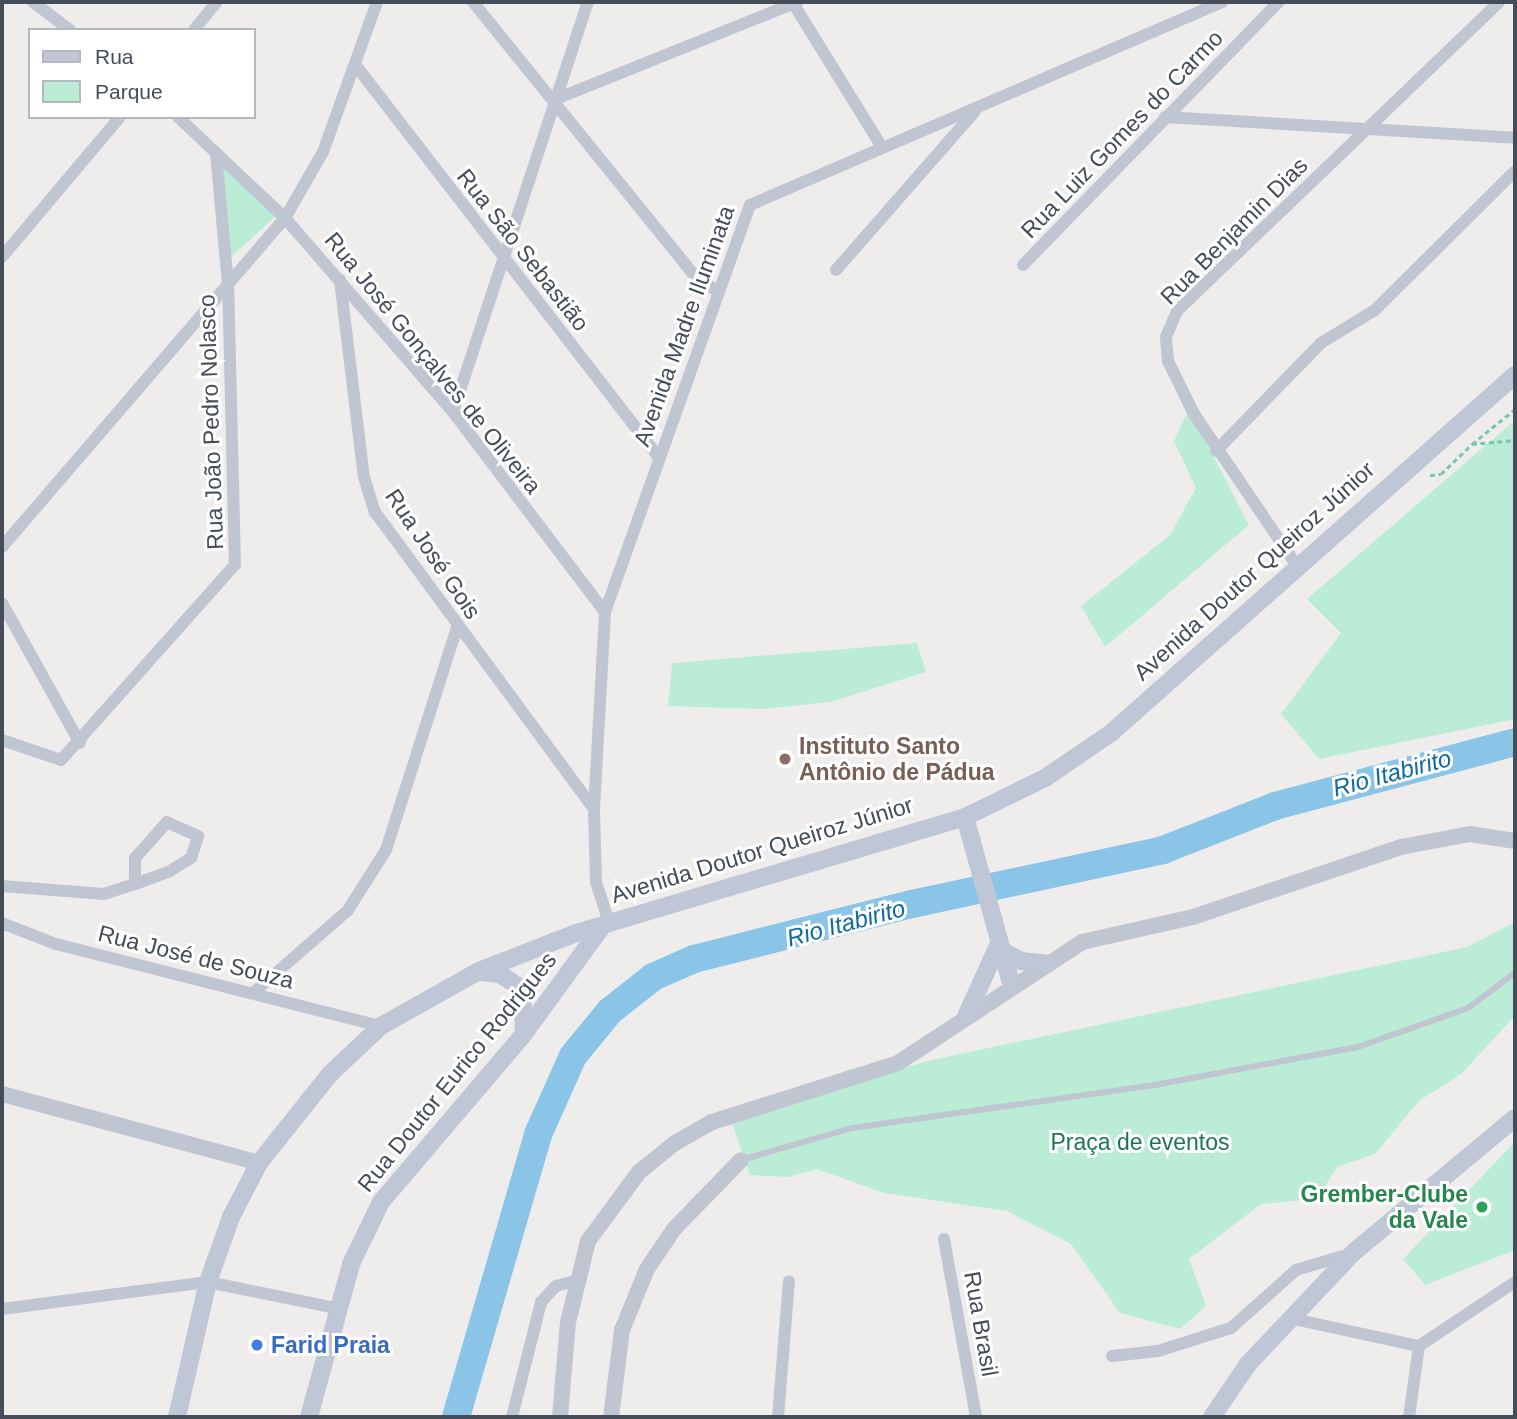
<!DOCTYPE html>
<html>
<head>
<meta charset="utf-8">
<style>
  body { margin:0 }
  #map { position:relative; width:1517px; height:1419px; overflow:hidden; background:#efedec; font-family:Helvetica,sans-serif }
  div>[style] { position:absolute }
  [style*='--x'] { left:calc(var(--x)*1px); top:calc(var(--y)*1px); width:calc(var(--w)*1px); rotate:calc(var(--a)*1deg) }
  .green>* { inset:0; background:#bbecd6 }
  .river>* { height:28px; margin:-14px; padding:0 14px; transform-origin:14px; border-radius:14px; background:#8ac5e8 }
  .path>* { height:2.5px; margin-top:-1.25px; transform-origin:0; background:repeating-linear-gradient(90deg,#75c8ad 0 5px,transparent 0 8.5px) }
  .service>* { height:6px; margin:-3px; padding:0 3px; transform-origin:3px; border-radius:3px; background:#c0c6d1 }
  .minor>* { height:12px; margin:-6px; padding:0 6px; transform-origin:6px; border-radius:6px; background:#c0c6d1 }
  .tertiary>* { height:16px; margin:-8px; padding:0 8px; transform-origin:8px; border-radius:8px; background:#c0c6d1 }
  .secondary>* { height:18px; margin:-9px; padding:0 9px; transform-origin:9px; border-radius:9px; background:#bfc6d5 }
  .dots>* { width:19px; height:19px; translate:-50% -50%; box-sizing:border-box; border:4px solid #fff; border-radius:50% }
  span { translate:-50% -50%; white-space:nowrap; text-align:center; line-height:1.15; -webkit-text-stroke:6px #fff; paint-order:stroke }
  .street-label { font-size:23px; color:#454d59 }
  .education-label { font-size:23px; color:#785e54; font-weight:700 }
  .left { translate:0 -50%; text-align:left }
  .park-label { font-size:23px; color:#1a7657 }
  .leisure-label { font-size:23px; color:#27864d; font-weight:700 }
  .right { translate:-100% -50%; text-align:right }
  .shop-label { font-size:23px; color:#366cbe; font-weight:700 }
  .water-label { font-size:24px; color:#116ba0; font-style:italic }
  .frame { position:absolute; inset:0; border:4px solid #454d59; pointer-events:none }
  .legend { position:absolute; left:28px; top:28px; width:228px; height:91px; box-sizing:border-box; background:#fff; border:2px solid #b5b8bd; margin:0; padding:9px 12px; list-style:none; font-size:21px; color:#454d59 }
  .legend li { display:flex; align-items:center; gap:14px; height:35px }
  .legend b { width:35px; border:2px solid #b5b8bd }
</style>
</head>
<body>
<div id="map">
  <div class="green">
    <div style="clip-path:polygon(222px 163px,277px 215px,231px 257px)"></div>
    <div style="clip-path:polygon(1189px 409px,1249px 525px,1105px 647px,1081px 606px,1170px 535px,1196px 488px,1174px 441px)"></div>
    <div style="clip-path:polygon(1515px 420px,1515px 719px,1319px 759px,1281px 714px,1341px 633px,1307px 599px)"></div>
    <div style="clip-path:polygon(917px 643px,926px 672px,830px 702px,761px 709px,668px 706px,672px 663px)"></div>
    <div style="clip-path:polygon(1515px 922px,1515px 1016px,1461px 1074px,1419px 1101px,1375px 1154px,1337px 1167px,1317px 1199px,1261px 1204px,1189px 1259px,1206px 1306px,1180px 1329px,1120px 1313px,1071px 1244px,1007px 1211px,884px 1193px,817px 1169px,788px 1177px,750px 1175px,732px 1123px,927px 1061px,1467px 947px)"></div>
    <div style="clip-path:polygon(1515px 1142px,1515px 1250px,1425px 1285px,1403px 1259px)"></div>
  </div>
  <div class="river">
    <div style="--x:456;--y:1417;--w:297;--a:-73.8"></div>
    <div style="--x:539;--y:1132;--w:83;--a:-65.9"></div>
    <div style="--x:573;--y:1056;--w:58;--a:-50.6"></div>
    <div style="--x:610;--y:1011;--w:55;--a:-38.3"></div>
    <div style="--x:653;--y:977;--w:45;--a:-23.7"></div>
    <div style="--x:694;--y:959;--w:225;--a:-14.2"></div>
    <div style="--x:912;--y:904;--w:257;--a:-12.1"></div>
    <div style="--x:1163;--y:850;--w:120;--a:-21.4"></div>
    <div style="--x:1275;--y:806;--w:248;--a:-14.9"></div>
  </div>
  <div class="path">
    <div style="--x:1472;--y:444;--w:55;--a:-39.1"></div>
    <div style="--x:1430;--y:475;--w:11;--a:-5"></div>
    <div style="--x:1441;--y:474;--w:43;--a:-44.1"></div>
    <div style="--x:1472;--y:444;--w:43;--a:-5.3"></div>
  </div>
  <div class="service">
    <div style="--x:741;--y:1160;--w:116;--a:-16.1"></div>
    <div style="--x:852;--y:1128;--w:311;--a:-8.1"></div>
    <div style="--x:1160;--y:1084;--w:201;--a:-10.6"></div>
    <div style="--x:1358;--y:1047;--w:117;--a:-19.5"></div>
    <div style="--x:1468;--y:1008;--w:59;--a:-36.7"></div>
  </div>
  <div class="minor">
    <div style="--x:33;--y:2;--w:46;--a:37.1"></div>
    <div style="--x:473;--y:2;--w:354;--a:51"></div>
    <div style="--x:696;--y:277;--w:27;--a:34"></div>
    <div style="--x:793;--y:3;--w:169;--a:58.3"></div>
    <div style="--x:194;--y:30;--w:36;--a:-51"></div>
    <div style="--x:357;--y:67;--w:492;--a:52.3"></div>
    <div style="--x:556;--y:99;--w:260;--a:-21.9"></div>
    <div style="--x:1165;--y:117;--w:351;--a:3.4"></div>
    <div style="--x:216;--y:153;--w:95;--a:43.3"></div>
    <div style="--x:285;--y:218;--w:257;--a:49.1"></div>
    <div style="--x:453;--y:412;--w:251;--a:52.8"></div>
    <div style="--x:2;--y:257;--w:183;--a:-49.9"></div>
    <div style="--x:1023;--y:265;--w:367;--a:-45.8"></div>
    <div style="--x:836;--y:270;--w:211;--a:-48.8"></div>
    <div style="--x:340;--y:280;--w:198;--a:83.1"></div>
    <div style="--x:364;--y:477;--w:37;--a:73"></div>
    <div style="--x:375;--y:512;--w:369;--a:53.6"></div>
    <div style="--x:453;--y:412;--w:432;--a:-71.8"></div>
    <div style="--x:1216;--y:451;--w:151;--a:-45.8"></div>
    <div style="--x:1321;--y:343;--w:63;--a:-31.4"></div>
    <div style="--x:1375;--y:310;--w:197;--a:-44.8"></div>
    <div style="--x:2;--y:547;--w:434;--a:-49.3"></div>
    <div style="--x:285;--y:218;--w:76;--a:-60.1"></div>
    <div style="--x:323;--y:152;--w:159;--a:-70.2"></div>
    <div style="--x:1297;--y:566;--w:184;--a:-124.1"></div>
    <div style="--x:1194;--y:414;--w:59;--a:-116.1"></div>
    <div style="--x:1168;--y:361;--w:24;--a:-95"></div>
    <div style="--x:1166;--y:337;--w:28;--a:-67"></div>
    <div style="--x:1177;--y:311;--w:446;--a:-43.8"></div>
    <div style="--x:2;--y:603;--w:160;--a:60.9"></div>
    <div style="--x:2;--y:740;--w:62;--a:18.7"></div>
    <div style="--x:61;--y:760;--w:261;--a:-48.3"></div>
    <div style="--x:235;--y:565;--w:280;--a:-91.4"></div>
    <div style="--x:228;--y:285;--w:133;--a:-95.2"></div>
    <div style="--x:216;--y:153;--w:52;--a:-136.5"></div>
    <div style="--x:2;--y:886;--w:102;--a:4.5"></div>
    <div style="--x:104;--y:894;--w:33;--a:-18"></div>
    <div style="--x:135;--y:884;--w:37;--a:-20"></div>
    <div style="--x:170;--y:871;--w:25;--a:-32"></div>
    <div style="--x:191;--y:858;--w:23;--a:-72"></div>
    <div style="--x:198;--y:836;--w:34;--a:-156"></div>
    <div style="--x:167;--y:822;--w:48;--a:131.6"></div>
    <div style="--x:135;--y:858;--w:26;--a:90"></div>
    <div style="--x:609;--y:922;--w:42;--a:-108"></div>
    <div style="--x:596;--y:882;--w:73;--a:-91.6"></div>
    <div style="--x:594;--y:809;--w:197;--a:-86.8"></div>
    <div style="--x:605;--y:612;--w:432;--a:-70.4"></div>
    <div style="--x:750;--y:205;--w:514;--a:-23.27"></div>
    <div style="--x:2;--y:923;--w:58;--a:21.3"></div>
    <div style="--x:56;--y:944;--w:335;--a:14.2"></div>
    <div style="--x:253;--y:993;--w:126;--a:-41.1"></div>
    <div style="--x:348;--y:910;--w:71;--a:-57.7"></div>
    <div style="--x:386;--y:850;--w:233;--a:-72.3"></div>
    <div style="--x:944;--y:1239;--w:181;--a:79.8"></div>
    <div style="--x:2;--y:1309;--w:208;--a:-7.5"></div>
    <div style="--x:208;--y:1282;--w:131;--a:11.5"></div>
    <div style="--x:1289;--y:1318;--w:133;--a:12.2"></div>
    <div style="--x:1419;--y:1346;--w:115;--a:-33.7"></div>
    <div style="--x:1112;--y:1356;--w:46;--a:-6.2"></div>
    <div style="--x:1158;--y:1351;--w:77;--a:-17.5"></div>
    <div style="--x:1231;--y:1328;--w:87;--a:-41.7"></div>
    <div style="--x:1296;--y:1270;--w:56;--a:-16.5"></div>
    <div style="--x:512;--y:1417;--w:119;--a:-75.8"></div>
    <div style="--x:541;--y:1302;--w:22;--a:-47"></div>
    <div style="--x:556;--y:1286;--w:20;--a:-15"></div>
    <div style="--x:778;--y:1417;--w:136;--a:-85.4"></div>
    <div style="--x:1409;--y:1417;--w:72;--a:-82"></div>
  </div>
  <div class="tertiary">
    <div style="--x:2;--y:1094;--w:266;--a:15"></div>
    <div style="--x:560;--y:1417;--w:95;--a:-85.2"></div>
    <div style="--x:568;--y:1322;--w:83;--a:-76.1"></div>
    <div style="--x:588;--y:1241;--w:86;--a:-53.5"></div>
    <div style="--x:639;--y:1172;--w:46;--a:-38.9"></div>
    <div style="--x:675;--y:1143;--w:43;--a:-29.6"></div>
    <div style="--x:712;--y:1122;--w:195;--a:-17.6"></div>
    <div style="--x:898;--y:1063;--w:220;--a:-33.3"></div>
    <div style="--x:1082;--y:942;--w:114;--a:-12.7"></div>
    <div style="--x:1193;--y:917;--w:219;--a:-18.6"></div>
    <div style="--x:1401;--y:847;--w:70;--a:-10.7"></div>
    <div style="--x:1470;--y:834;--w:46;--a:8.8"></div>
    <div style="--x:611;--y:1417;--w:88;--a:-82.8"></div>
    <div style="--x:622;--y:1330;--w:66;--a:-67.7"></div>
    <div style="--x:647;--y:1269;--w:48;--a:-56"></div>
    <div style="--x:674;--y:1229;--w:96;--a:-45.8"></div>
  </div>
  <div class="secondary">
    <div style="--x:965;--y:817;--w:175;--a:74.5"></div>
    <div style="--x:480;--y:972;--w:20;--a:6"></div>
    <div style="--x:500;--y:974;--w:27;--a:34"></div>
    <div style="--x:522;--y:989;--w:42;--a:87.3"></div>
    <div style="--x:967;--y:1014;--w:72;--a:-65.6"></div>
    <div style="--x:997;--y:948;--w:27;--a:28"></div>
    <div style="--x:1021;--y:961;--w:27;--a:6"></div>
    <div style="--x:177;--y:1417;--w:139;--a:-77.1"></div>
    <div style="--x:208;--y:1282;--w:69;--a:-70.5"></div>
    <div style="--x:231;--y:1217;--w:61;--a:-62.6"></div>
    <div style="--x:259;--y:1163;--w:114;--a:-51.4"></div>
    <div style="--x:330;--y:1074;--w:70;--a:-43.3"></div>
    <div style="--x:381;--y:1026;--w:112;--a:-29.3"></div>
    <div style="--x:479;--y:971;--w:104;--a:-21.4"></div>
    <div style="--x:576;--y:933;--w:406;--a:-16.6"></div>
    <div style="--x:965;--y:817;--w:89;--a:-26"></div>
    <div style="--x:1045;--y:778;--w:80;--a:-34.3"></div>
    <div style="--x:1111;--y:733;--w:540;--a:-41.55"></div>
    <div style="--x:309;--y:1417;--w:159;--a:-74.6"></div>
    <div style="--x:351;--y:1264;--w:69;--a:-64.2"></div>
    <div style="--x:381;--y:1202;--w:219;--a:-49.6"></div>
    <div style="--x:523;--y:1035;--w:137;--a:-53.9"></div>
    <div style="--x:1212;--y:1417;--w:64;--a:-55.8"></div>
    <div style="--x:1248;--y:1364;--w:154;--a:-46.6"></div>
    <div style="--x:1354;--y:1252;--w:209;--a:-39.8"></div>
  </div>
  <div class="dots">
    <div style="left:785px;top:759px;background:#8d6e63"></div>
    <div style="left:1482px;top:1207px;background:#2e9e5b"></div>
    <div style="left:257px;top:1345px;background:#3f7fe0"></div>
  </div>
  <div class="street-label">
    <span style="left:1122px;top:134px;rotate:-46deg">Rua Luiz Gomes do Carmo</span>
    <span style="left:1234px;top:231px;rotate:-45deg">Rua Benjamin Dias</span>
    <span style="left:523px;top:250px;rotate:52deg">Rua São Sebastião</span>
    <span style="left:684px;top:326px;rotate:-70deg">Avenida Madre Iluminata</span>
    <span style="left:433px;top:363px;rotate:51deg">Rua José Gonçalves de Oliveira</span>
    <span style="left:211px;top:422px;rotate:-92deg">Rua João Pedro Nolasco</span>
    <span style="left:433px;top:554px;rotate:56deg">Rua José Gois</span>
    <span style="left:1254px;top:571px;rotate:-42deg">Avenida Doutor Queiroz Júnior</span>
    <span style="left:762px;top:850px;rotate:-17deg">Avenida Doutor Queiroz Júnior</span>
    <span style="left:196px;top:957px;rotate:14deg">Rua José de Souza</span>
    <span style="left:457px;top:1072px;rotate:-51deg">Rua Doutor Eurico Rodrigues</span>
    <span style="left:981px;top:1324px;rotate:80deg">Rua Brasil</span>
  </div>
  <div class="education-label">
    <span class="left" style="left:799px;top:759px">Instituto Santo<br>Antônio de Pádua</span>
  </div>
  <div class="park-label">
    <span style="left:1140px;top:1142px">Praça de eventos</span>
  </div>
  <div class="leisure-label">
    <span class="right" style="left:1468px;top:1207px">Grember-Clube<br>da Vale</span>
  </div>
  <div class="shop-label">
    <span class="left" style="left:271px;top:1345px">Farid Praia</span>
  </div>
  <div class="water-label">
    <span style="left:1392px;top:773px;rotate:-15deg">Rio Itabirito</span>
    <span style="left:846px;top:923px;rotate:-15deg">Rio Itabirito</span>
  </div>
  <div class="frame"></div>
  <ul class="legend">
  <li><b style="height:9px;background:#bfc6d5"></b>Rua</li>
  <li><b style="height:19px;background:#bbecd6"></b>Parque</li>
  </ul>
</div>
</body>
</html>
